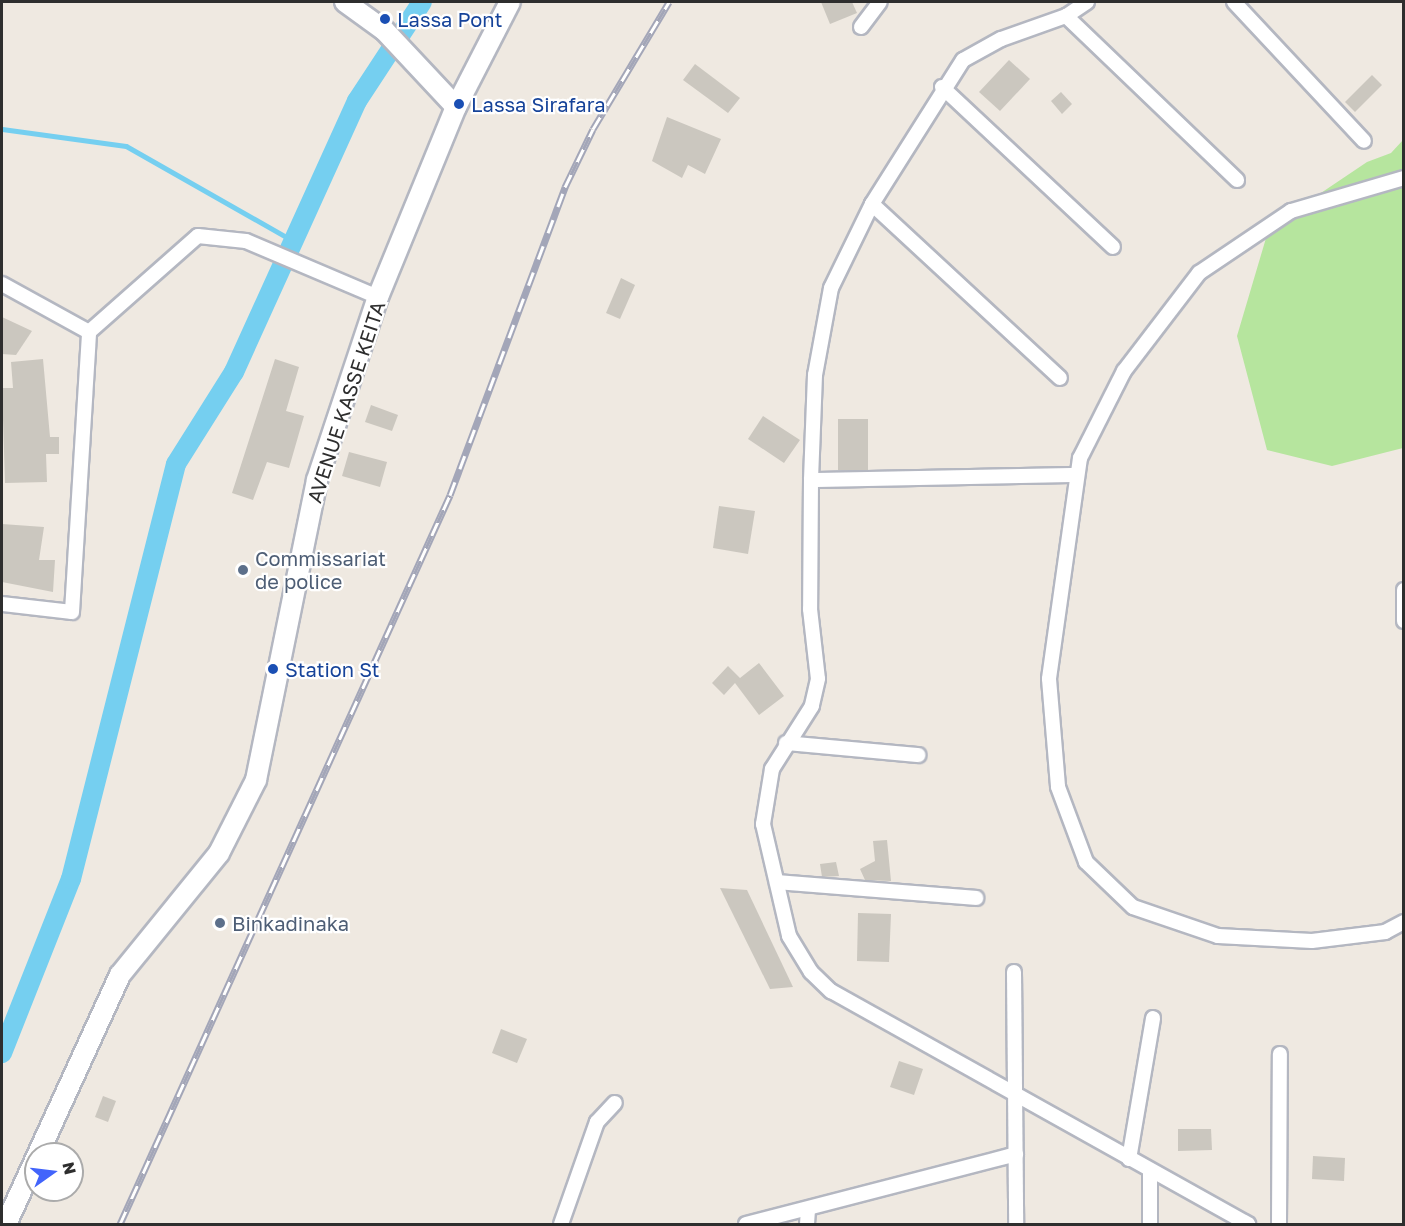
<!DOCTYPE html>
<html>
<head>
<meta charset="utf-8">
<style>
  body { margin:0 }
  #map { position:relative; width:1405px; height:1226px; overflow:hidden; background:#efe9e1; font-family:"Golos Text",sans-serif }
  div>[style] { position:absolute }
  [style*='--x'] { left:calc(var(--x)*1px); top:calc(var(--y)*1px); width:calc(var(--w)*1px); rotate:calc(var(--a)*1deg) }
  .green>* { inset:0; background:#b6e59e }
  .stream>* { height:5px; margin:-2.5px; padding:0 2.5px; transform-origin:2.5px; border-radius:2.5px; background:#75cff0 }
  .canal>* { height:20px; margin:-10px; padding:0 10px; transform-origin:10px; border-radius:10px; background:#75cff0 }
  .building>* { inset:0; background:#cbc7bf }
  .roads { filter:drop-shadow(2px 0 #b4b7c1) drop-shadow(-2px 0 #b4b7c1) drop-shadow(0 2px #b4b7c1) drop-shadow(0 -2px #b4b7c1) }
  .street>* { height:14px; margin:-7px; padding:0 7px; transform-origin:7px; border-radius:7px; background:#fff }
  .secondary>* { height:20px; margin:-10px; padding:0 10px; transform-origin:10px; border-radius:10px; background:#fff }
  .rail>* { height:7px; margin-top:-3.5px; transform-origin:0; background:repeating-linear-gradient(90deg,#fff 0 14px,#a3a6b8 0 28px); box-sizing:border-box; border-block:2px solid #a3a6b8 }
  .dots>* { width:16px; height:16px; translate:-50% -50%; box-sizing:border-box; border:3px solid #fff; border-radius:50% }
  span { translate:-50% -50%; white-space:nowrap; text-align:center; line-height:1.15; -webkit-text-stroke:4.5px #fff; paint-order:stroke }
  .transit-label { font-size:20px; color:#164399 }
  .left { translate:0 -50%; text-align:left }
  .street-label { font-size:20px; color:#2e2e2e }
  .service-label { font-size:20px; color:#4e5e75 }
  .frame { position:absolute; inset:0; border:3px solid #2e2e2e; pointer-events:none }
  .north { position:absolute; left:24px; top:1142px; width:60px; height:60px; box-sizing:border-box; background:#fff; border:2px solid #ababab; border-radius:50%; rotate:76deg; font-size:16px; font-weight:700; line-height:24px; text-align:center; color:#2e2e2e }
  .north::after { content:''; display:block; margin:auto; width:21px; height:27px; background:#4264fb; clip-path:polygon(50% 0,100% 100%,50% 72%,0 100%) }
</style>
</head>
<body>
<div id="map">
  <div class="green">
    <div style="clip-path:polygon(1403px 140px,1403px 448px,1332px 466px,1267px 450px,1237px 336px,1269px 228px,1367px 162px,1391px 153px)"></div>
  </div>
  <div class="stream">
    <div style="--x:2;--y:129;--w:125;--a:7.8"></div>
    <div style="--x:126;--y:146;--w:192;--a:29.6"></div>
  </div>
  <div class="canal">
    <div style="--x:2;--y:1053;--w:187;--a:-68.4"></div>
    <div style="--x:71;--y:879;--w:428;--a:-75.8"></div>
    <div style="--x:176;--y:464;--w:109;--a:-57.8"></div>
    <div style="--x:234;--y:372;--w:298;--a:-65.6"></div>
    <div style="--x:357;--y:101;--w:118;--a:-56.7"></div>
  </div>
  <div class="building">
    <div style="clip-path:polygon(821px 2px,852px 2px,857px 13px,830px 24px)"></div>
    <div style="clip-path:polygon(1009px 60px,1030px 79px,1000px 111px,979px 92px)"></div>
    <div style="clip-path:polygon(695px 64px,740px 98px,728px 113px,683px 80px)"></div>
    <div style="clip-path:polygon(1372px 75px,1382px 85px,1355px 112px,1345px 102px)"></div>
    <div style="clip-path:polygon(1061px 92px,1072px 104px,1062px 114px,1051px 101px)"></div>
    <div style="clip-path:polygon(667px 117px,721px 139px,705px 174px,688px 165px,682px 178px,652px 161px)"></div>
    <div style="clip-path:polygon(621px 278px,635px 285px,620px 319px,606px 313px)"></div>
    <div style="clip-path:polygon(2px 317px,32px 331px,16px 355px,2px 354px)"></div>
    <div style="clip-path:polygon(43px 359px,50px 437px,59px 437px,59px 454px,46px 454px,47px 482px,5px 483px,2px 388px,13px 388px,11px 362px)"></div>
    <div style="clip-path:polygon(275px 359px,299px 367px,286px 411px,304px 416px,289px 468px,267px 462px,253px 500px,232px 493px)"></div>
    <div style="clip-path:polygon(371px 405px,398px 415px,392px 431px,365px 422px)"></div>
    <div style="clip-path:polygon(763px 416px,800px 440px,784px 463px,748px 439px)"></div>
    <div style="clip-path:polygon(838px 419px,868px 419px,868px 470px,838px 470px)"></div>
    <div style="clip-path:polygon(349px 452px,387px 462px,380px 487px,342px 476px)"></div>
    <div style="clip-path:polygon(719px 506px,755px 511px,748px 554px,713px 548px)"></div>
    <div style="clip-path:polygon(2px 524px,44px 527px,39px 560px,55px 560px,53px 592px,2px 582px)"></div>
    <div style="clip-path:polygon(759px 663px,784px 696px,759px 715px,735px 683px,724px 695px,712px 683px,728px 666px,740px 678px)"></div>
    <div style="clip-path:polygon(887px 840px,891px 881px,865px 880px,860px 869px,875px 861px,873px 841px)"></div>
    <div style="clip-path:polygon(836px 862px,839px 876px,822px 877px,820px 864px)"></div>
    <div style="clip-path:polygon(720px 888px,747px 890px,793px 987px,770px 989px)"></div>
    <div style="clip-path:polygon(858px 913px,891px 914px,889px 962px,857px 961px)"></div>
    <div style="clip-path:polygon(501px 1029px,527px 1039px,517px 1063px,492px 1053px)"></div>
    <div style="clip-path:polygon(899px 1061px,923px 1069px,914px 1095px,890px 1087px)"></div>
    <div style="clip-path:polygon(103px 1096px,116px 1101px,108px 1122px,95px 1117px)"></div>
    <div style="clip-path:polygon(1178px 1129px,1211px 1129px,1212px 1150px,1178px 1151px)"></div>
    <div style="clip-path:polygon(1313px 1156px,1345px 1158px,1344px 1181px,1312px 1179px)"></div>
  </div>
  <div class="roads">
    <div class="street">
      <div style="--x:1087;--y:2;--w:25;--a:146"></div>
      <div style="--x:1066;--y:16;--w:69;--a:160.5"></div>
      <div style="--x:1001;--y:39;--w:43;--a:151.1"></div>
      <div style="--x:963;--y:60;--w:170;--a:122.3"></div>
      <div style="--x:872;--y:204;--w:93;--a:116"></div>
      <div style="--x:831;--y:288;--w:88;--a:100.4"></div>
      <div style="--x:815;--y:375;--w:105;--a:92.2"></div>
      <div style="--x:811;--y:480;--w:129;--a:90.4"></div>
      <div style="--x:810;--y:609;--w:70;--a:83.5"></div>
      <div style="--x:818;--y:679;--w:28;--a:103"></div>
      <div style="--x:812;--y:706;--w:75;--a:122.4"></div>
      <div style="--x:772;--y:769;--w:56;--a:99.3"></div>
      <div style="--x:763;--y:824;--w:115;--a:76.9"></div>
      <div style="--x:789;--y:936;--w:42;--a:58.6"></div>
      <div style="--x:811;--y:972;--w:28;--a:44"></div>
      <div style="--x:831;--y:991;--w:478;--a:29.2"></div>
      <div style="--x:1234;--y:2;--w:190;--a:46.9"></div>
      <div style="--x:1066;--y:16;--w:237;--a:43.8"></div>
      <div style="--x:861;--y:27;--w:31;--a:-53"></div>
      <div style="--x:942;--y:87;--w:234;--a:43.1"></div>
      <div style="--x:1404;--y:178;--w:118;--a:163.7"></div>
      <div style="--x:1291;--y:211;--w:111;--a:146"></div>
      <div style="--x:1199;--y:273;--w:123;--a:127.4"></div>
      <div style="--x:1124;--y:371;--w:97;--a:116.8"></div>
      <div style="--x:1080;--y:458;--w:223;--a:98"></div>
      <div style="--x:1049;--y:679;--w:108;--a:85.2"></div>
      <div style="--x:1058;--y:787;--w:80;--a:69.5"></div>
      <div style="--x:1086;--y:862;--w:65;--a:43.8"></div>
      <div style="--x:1133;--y:907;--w:90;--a:18.8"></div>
      <div style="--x:1218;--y:936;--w:94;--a:3"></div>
      <div style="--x:1312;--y:941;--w:74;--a:-7"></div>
      <div style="--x:1385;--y:932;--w:21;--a:-28"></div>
      <div style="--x:872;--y:204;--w:256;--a:42.8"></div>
      <div style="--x:2;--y:284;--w:99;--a:28.9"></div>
      <div style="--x:811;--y:480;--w:266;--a:-1.1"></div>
      <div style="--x:1404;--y:590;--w:31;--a:90"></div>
      <div style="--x:2;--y:604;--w:70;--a:6.5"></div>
      <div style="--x:72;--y:612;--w:281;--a:-86.5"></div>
      <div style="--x:89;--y:332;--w:145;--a:-41.4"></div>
      <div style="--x:198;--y:236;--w:48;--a:5.9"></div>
      <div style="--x:246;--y:241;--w:143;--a:23"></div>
      <div style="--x:786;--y:743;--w:133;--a:5.2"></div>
      <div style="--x:777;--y:882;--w:200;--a:4.6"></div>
      <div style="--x:1014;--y:972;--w:252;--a:89.5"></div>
      <div style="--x:1129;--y:1159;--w:143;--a:-80.3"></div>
      <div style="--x:561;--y:1224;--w:108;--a:-70.6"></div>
      <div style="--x:597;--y:1122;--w:26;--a:-47"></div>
      <div style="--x:746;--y:1224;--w:279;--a:-14.5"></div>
      <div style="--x:807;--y:1224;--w:15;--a:-86"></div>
      <div style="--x:1150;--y:1224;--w:53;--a:-90"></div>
      <div style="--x:1279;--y:1224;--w:170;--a:-89.7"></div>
    </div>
    <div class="secondary">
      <div style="--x:345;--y:2;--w:48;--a:35.7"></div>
      <div style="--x:384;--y:30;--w:105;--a:46.9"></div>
      <div style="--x:6;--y:1224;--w:274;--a:-65.4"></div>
      <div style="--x:120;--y:975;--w:157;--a:-50.9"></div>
      <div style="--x:219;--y:853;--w:82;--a:-63.1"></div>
      <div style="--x:256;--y:780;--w:306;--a:-78.5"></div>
      <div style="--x:317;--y:480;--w:193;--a:-71.6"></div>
      <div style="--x:378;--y:297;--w:205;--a:-67.7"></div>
      <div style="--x:456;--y:107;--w:118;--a:-62.8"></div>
    </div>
  </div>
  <div class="rail">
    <div style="--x:120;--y:1224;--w:800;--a:-65.64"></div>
    <div style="--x:450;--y:495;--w:329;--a:-69.5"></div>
    <div style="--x:565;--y:187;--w:64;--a:-64.2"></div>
    <div style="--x:593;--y:129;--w:148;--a:-59.1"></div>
  </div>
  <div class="dots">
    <div style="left:385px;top:19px;background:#1a4fb4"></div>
    <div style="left:459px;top:104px;background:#1a4fb4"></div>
    <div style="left:243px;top:570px;background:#5c6f8a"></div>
    <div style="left:273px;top:669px;background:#1a4fb4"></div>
    <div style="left:220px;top:923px;background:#5c6f8a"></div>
  </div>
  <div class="transit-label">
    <span class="left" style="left:397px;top:19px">Lassa Pont</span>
    <span class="left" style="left:471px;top:104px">Lassa Sirafara</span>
    <span class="left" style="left:285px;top:669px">Station St</span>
  </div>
  <div class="street-label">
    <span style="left:346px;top:402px;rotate:-72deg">AVENUE KASSE KEITA</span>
  </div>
  <div class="service-label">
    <span class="left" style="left:255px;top:570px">Commissariat<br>de police</span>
    <span class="left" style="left:232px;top:923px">Binkadinaka</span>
  </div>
  <div class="frame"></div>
  <div class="north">N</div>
</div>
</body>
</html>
